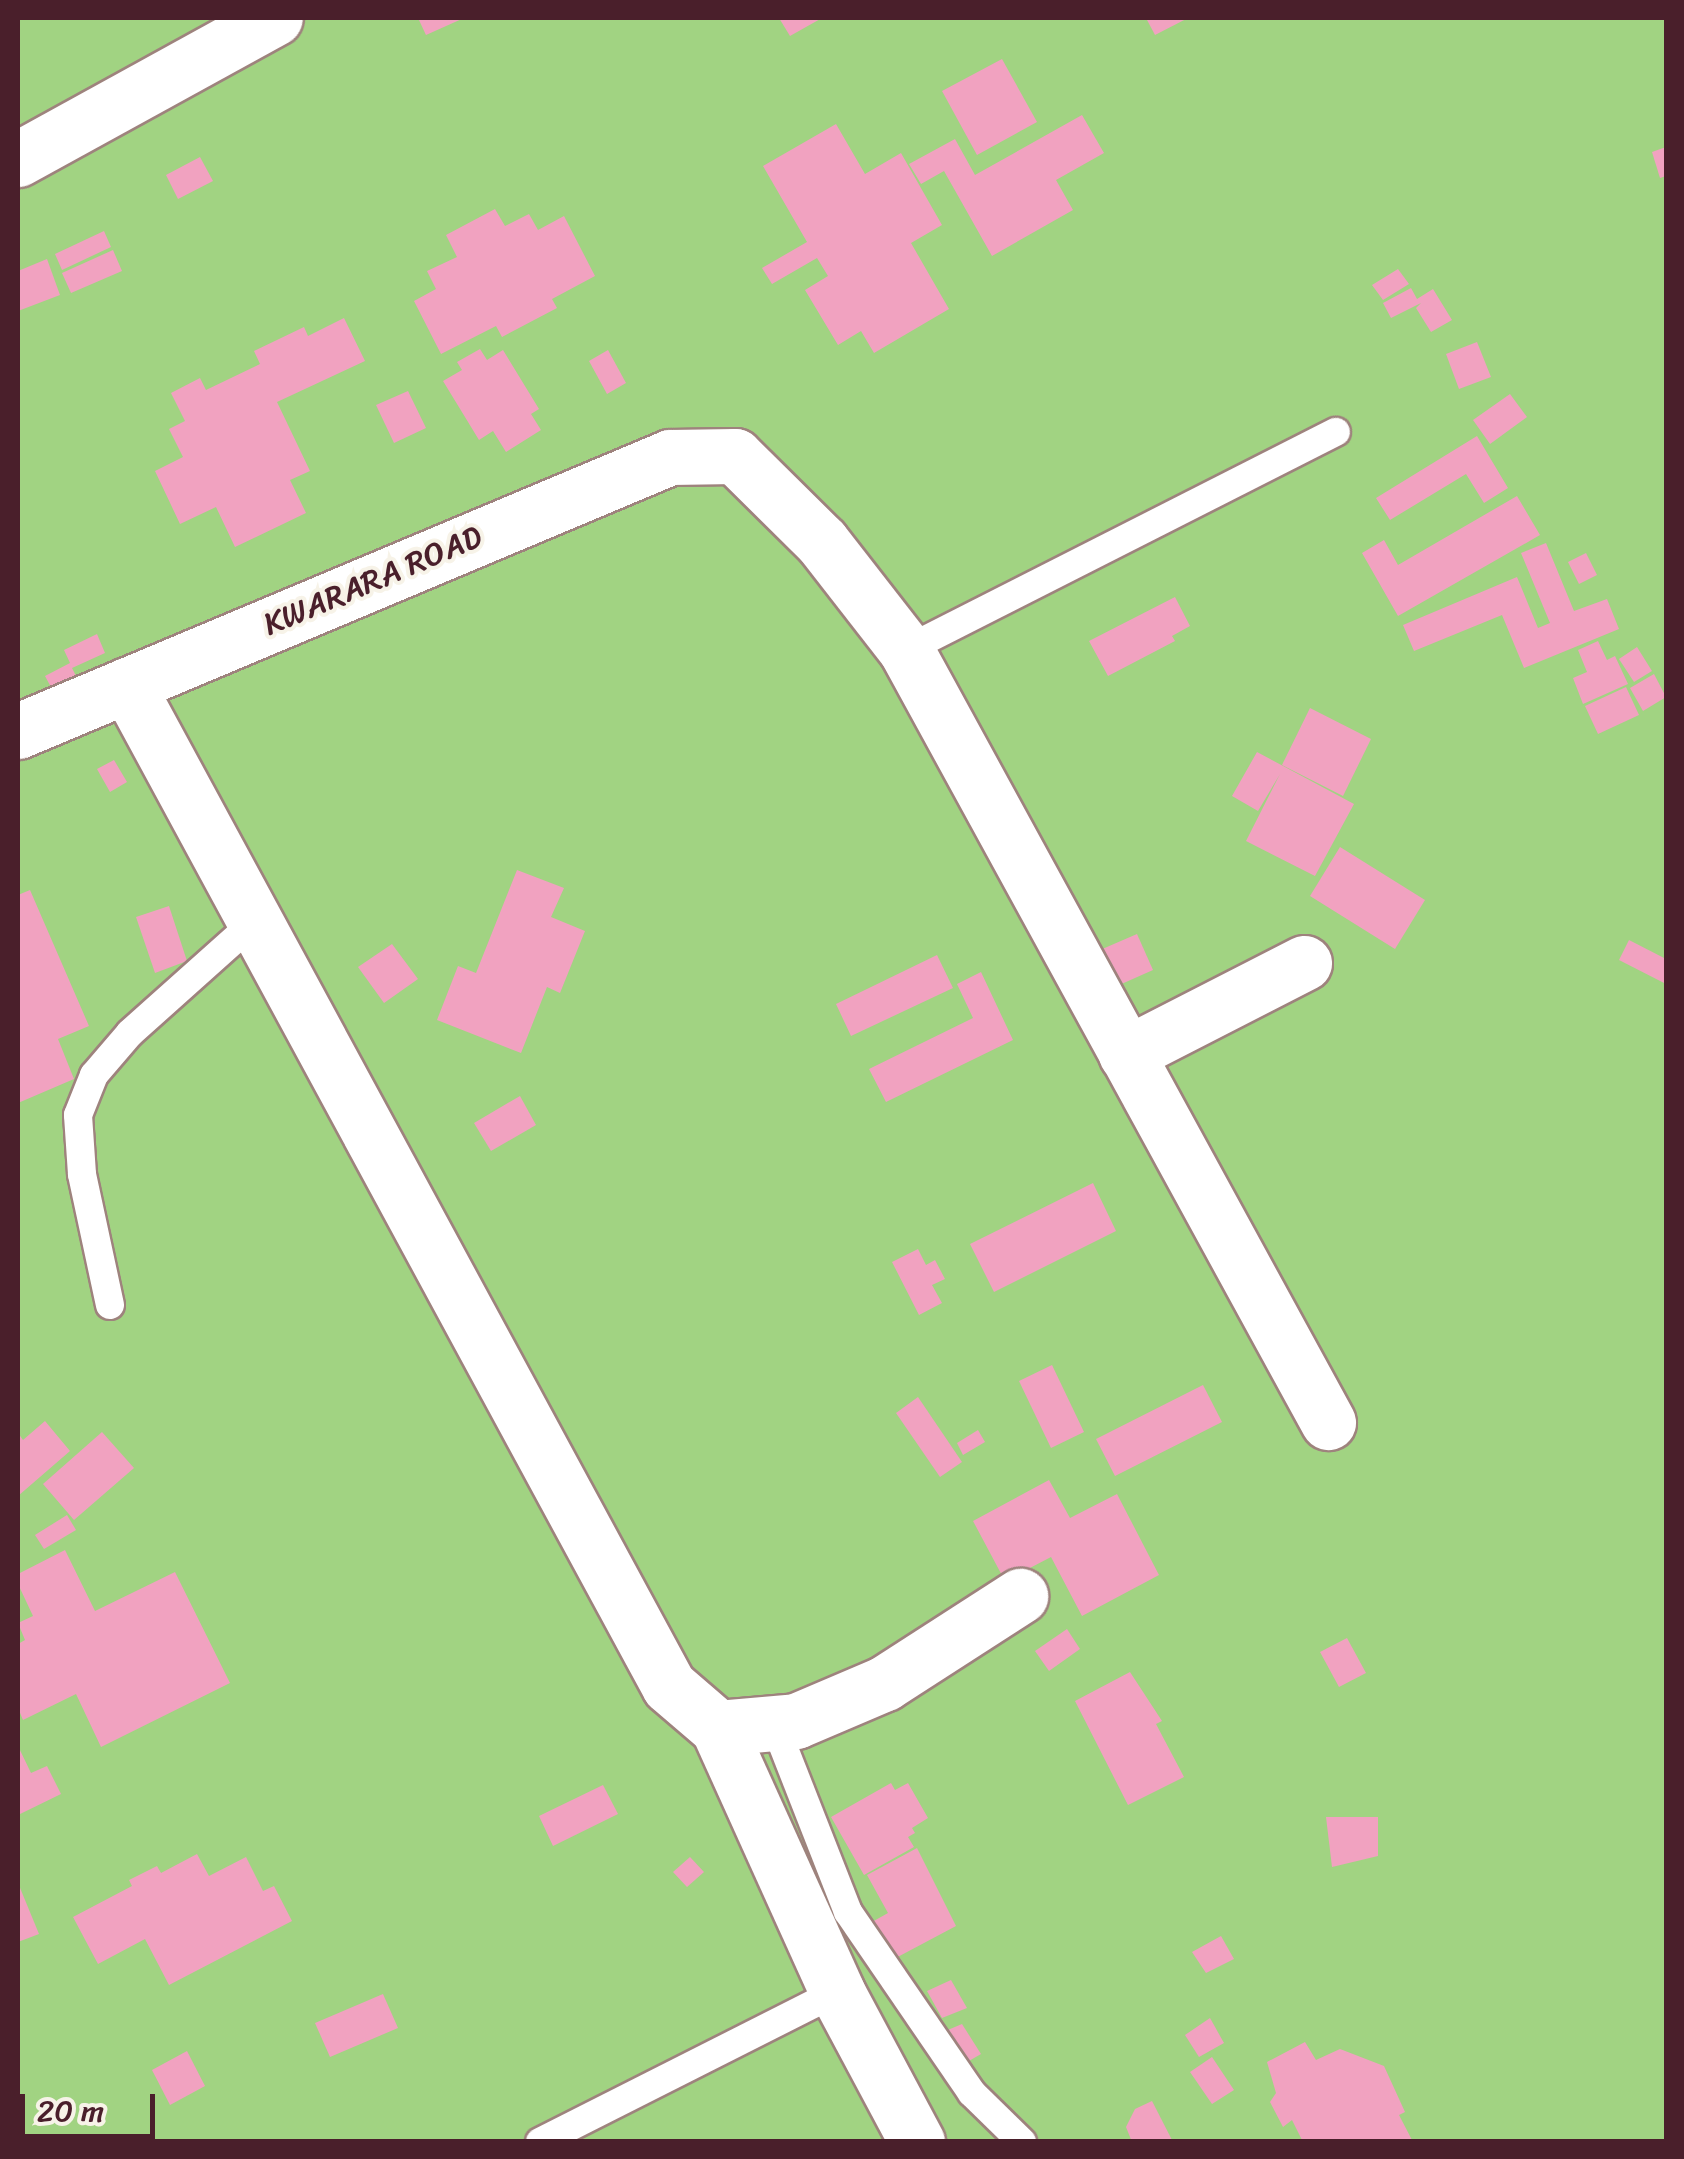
<!DOCTYPE html>
<html>
<head>
<meta charset="utf-8">
<style>
  body { margin:0 }
  #map { position:relative; width:1684px; height:2159px; overflow:hidden; background:#f3e7cf; font-family:Sriracha,sans-serif }
  div>[style] { position:absolute }
  [style*='--x'] { left:calc(var(--x)*1px); top:calc(var(--y)*1px); width:calc(var(--w)*1px); rotate:calc(var(--a)*1deg) }
  .green>* { inset:0; background:#a1d382 }
  .building>* { inset:0; background:#f1a2c0 }
  .roads { filter:drop-shadow(2px 0 #9e837d) drop-shadow(-2px 0 #9e837d) drop-shadow(0 2px #9e837d) drop-shadow(0 -2px #9e837d) }
  .service>* { height:28px; margin:-14px; padding:0 14px; transform-origin:14px; border-radius:14px; background:#fff }
  .minor>* { height:55px; margin:-27.5px; padding:0 27.5px; transform-origin:27.5px; border-radius:27.5px; background:#fff }
  span { translate:-50% -50%; white-space:nowrap; text-align:center; line-height:1.15; -webkit-text-stroke:8px #f7f3e8; paint-order:stroke }
  .street-label { font-size:32px; color:#4a1f2b }
  .frame { position:absolute; inset:0; border:20px solid #4a1f2b; pointer-events:none }
  .scale { position:absolute; left:20px; top:2094px; width:135px; height:45px; box-sizing:border-box; border:5px solid #4a1f2b; border-top:0; padding-left:12px; font-size:30px; line-height:35px; white-space:nowrap; color:#4a1f2b; -webkit-text-stroke:8px #f7f3e8; paint-order:stroke }
</style>
</head>
<body>
<div id="map">
  <div class="green">
    <div style="clip-path:polygon(18px 18px,1666px 18px,1666px 2141px,18px 2141px)"></div>
  </div>
  <div class="building">
    <div style="clip-path:polygon(418px 18px,464px 18px,426px 35px)"></div>
    <div style="clip-path:polygon(779px 18px,822px 18px,790px 36px)"></div>
    <div style="clip-path:polygon(1146px 18px,1188px 18px,1155px 35px)"></div>
    <div style="clip-path:polygon(1002px 59px,1037px 122px,977px 155px,942px 91px)"></div>
    <div style="clip-path:polygon(1082px 115px,1104px 153px,1056px 180px,1073px 210px,992px 256px,944px 171px,921px 184px,909px 164px,955px 139px,975px 175px)"></div>
    <div style="clip-path:polygon(836px 124px,865px 174px,901px 153px,942px 225px,911px 243px,949px 309px,874px 353px,861px 331px,838px 345px,805px 290px,828px 276px,817px 258px,772px 284px,762px 268px,807px 242px,763px 166px)"></div>
    <div style="clip-path:polygon(1666px 147px,1666px 176px,1660px 178px,1652px 152px)"></div>
    <div style="clip-path:polygon(200px 157px,213px 181px,178px 199px,166px 175px)"></div>
    <div style="clip-path:polygon(495px 209px,505px 226px,529px 214px,538px 230px,564px 216px,595px 276px,552px 299px,557px 308px,502px 337px,496px 326px,441px 354px,414px 301px,436px 289px,427px 271px,457px 257px,446px 235px)"></div>
    <div style="clip-path:polygon(104px 231px,111px 247px,62px 270px,55px 254px)"></div>
    <div style="clip-path:polygon(113px 250px,122px 271px,71px 293px,62px 273px)"></div>
    <div style="clip-path:polygon(47px 259px,60px 295px,18px 311px,18px 271px)"></div>
    <div style="clip-path:polygon(1398px 269px,1409px 284px,1383px 300px,1372px 285px)"></div>
    <div style="clip-path:polygon(1411px 288px,1417px 299px,1433px 289px,1452px 320px,1431px 332px,1416px 308px,1421px 303px,1391px 318px,1383px 303px)"></div>
    <div style="clip-path:polygon(344px 318px,365px 361px,277px 402px,310px 471px,290px 480px,306px 513px,235px 547px,216px 507px,180px 524px,155px 471px,183px 457px,169px 429px,185px 421px,171px 393px,200px 378px,206px 390px,260px 364px,254px 351px,304px 327px,308px 336px)"></div>
    <div style="clip-path:polygon(1477px 342px,1491px 377px,1459px 389px,1446px 354px)"></div>
    <div style="clip-path:polygon(480px 349px,487px 360px,503px 350px,539px 409px,531px 414px,541px 430px,506px 452px,493px 431px,479px 440px,443px 381px,462px 370px,457px 362px)"></div>
    <div style="clip-path:polygon(608px 350px,626px 383px,607px 394px,589px 361px)"></div>
    <div style="clip-path:polygon(408px 391px,426px 428px,394px 443px,376px 405px)"></div>
    <div style="clip-path:polygon(1510px 394px,1527px 417px,1490px 444px,1473px 420px)"></div>
    <div style="clip-path:polygon(1477px 436px,1508px 488px,1484px 503px,1466px 474px,1390px 520px,1376px 498px)"></div>
    <div style="clip-path:polygon(1517px 496px,1540px 535px,1398px 616px,1362px 553px,1384px 540px,1398px 565px)"></div>
    <div style="clip-path:polygon(1546px 543px,1574px 611px,1607px 599px,1619px 629px,1524px 668px,1502px 615px,1414px 651px,1403px 625px,1517px 577px,1538px 628px,1550px 623px,1521px 553px)"></div>
    <div style="clip-path:polygon(1586px 553px,1597px 575px,1579px 584px,1568px 562px)"></div>
    <div style="clip-path:polygon(1175px 597px,1190px 626px,1172px 636px,1175px 641px,1108px 676px,1089px 641px)"></div>
    <div style="clip-path:polygon(97px 634px,105px 653px,72px 668px,85px 694px,52px 689px,45px 676px,70px 663px,64px 650px)"></div>
    <div style="clip-path:polygon(1598px 641px,1607px 660px,1615px 656px,1628px 684px,1583px 704px,1573px 678px,1587px 672px,1578px 650px)"></div>
    <div style="clip-path:polygon(1637px 647px,1652px 671px,1634px 682px,1619px 659px)"></div>
    <div style="clip-path:polygon(1654px 674px,1666px 697px,1643px 711px,1630px 688px)"></div>
    <div style="clip-path:polygon(1626px 687px,1639px 715px,1598px 734px,1585px 706px)"></div>
    <div style="clip-path:polygon(1310px 708px,1371px 739px,1343px 796px,1282px 765px)"></div>
    <div style="clip-path:polygon(1257px 752px,1354px 804px,1315px 876px,1246px 841px,1280px 774px,1258px 811px,1232px 796px)"></div>
    <div style="clip-path:polygon(114px 760px,127px 782px,110px 792px,97px 769px)"></div>
    <div style="clip-path:polygon(1340px 847px,1425px 900px,1395px 949px,1310px 896px)"></div>
    <div style="clip-path:polygon(517px 870px,564px 888px,551px 917px,585px 931px,560px 993px,547px 987px,521px 1053px,437px 1020px,458px 966px,476px 973px)"></div>
    <div style="clip-path:polygon(30px 890px,89px 1026px,58px 1039px,74px 1079px,18px 1103px,18px 895px)"></div>
    <div style="clip-path:polygon(169px 906px,187px 961px,155px 973px,136px 917px)"></div>
    <div style="clip-path:polygon(1137px 934px,1153px 970px,1117px 986px,1100px 950px)"></div>
    <div style="clip-path:polygon(1629px 940px,1666px 959px,1666px 984px,1619px 960px)"></div>
    <div style="clip-path:polygon(392px 944px,418px 979px,384px 1003px,358px 967px)"></div>
    <div style="clip-path:polygon(937px 955px,953px 988px,851px 1036px,836px 1004px)"></div>
    <div style="clip-path:polygon(981px 972px,1013px 1040px,886px 1102px,869px 1069px,973px 1018px,957px 984px)"></div>
    <div style="clip-path:polygon(520px 1096px,536px 1125px,491px 1151px,474px 1123px)"></div>
    <div style="clip-path:polygon(1093px 1183px,1116px 1231px,994px 1292px,970px 1244px)"></div>
    <div style="clip-path:polygon(918px 1249px,926px 1265px,935px 1260px,945px 1279px,932px 1285px,942px 1303px,919px 1315px,892px 1262px)"></div>
    <div style="clip-path:polygon(1052px 1365px,1084px 1432px,1051px 1448px,1019px 1381px)"></div>
    <div style="clip-path:polygon(1203px 1385px,1222px 1422px,1115px 1476px,1096px 1439px)"></div>
    <div style="clip-path:polygon(918px 1397px,962px 1462px,940px 1477px,896px 1413px)"></div>
    <div style="clip-path:polygon(45px 1421px,70px 1451px,18px 1496px,18px 1433px,23px 1440px)"></div>
    <div style="clip-path:polygon(978px 1430px,985px 1442px,963px 1455px,957px 1443px)"></div>
    <div style="clip-path:polygon(102px 1432px,134px 1468px,74px 1520px,43px 1484px)"></div>
    <div style="clip-path:polygon(1049px 1480px,1070px 1518px,1117px 1494px,1159px 1575px,1082px 1616px,1051px 1557px,1005px 1581px,973px 1521px)"></div>
    <div style="clip-path:polygon(67px 1515px,76px 1530px,44px 1549px,35px 1535px)"></div>
    <div style="clip-path:polygon(65px 1550px,95px 1611px,175px 1572px,230px 1683px,101px 1747px,76px 1694px,23px 1720px,18px 1708px,18px 1644px,25px 1640px,18px 1623px,33px 1616px,18px 1584px,18px 1574px)"></div>
    <div style="clip-path:polygon(1067px 1629px,1080px 1649px,1049px 1671px,1035px 1651px)"></div>
    <div style="clip-path:polygon(1347px 1638px,1366px 1673px,1339px 1687px,1320px 1652px)"></div>
    <div style="clip-path:polygon(1130px 1672px,1162px 1721px,1156px 1724px,1184px 1777px,1128px 1805px,1075px 1701px)"></div>
    <div style="clip-path:polygon(18px 1746px,31px 1773px,47px 1766px,61px 1794px,18px 1815px)"></div>
    <div style="clip-path:polygon(891px 1783px,895px 1790px,908px 1783px,928px 1818px,912px 1828px,915px 1833px,908px 1837px,914px 1847px,864px 1875px,831px 1817px)"></div>
    <div style="clip-path:polygon(603px 1785px,618px 1814px,553px 1846px,539px 1816px)"></div>
    <div style="clip-path:polygon(1326px 1817px,1378px 1817px,1378px 1856px,1332px 1867px)"></div>
    <div style="clip-path:polygon(917px 1848px,956px 1926px,892px 1960px,872px 1922px,888px 1913px,867px 1875px)"></div>
    <div style="clip-path:polygon(197px 1854px,209px 1876px,246px 1857px,263px 1891px,274px 1886px,292px 1921px,169px 1985px,145px 1939px,98px 1964px,73px 1917px,132px 1886px,129px 1880px,157px 1866px,161px 1873px)"></div>
    <div style="clip-path:polygon(690px 1857px,704px 1872px,687px 1887px,673px 1872px)"></div>
    <div style="clip-path:polygon(18px 1883px,39px 1934px,18px 1942px)"></div>
    <div style="clip-path:polygon(1221px 1936px,1234px 1959px,1206px 1973px,1192px 1952px)"></div>
    <div style="clip-path:polygon(951px 1980px,967px 2008px,942px 2018px,927px 1991px)"></div>
    <div style="clip-path:polygon(383px 1994px,398px 2028px,330px 2057px,315px 2023px)"></div>
    <div style="clip-path:polygon(1210px 2018px,1224px 2043px,1199px 2057px,1185px 2035px)"></div>
    <div style="clip-path:polygon(962px 2024px,981px 2054px,962px 2065px,943px 2032px)"></div>
    <div style="clip-path:polygon(1305px 2042px,1316px 2060px,1340px 2049px,1384px 2066px,1405px 2112px,1399px 2115px,1413px 2142px,1303px 2142px,1292px 2120px,1283px 2127px,1270px 2102px,1276px 2093px,1267px 2062px)"></div>
    <div style="clip-path:polygon(187px 2051px,205px 2086px,170px 2105px,152px 2070px)"></div>
    <div style="clip-path:polygon(1212px 2057px,1234px 2090px,1212px 2104px,1190px 2072px)"></div>
    <div style="clip-path:polygon(1152px 2101px,1173px 2142px,1132px 2142px,1126px 2127px,1135px 2109px)"></div>
  </div>
  <div class="roads">
    <div class="service">
      <div style="--x:906;--y:650;--w:482;--a:-26.9"></div>
      <div style="--x:110;--y:1305;--w:134;--a:-102.1"></div>
      <div style="--x:82;--y:1174;--w:59;--a:-93.9"></div>
      <div style="--x:78;--y:1115;--w:43;--a:-68.2"></div>
      <div style="--x:94;--y:1075;--w:55;--a:-49.4"></div>
      <div style="--x:130;--y:1033;--w:166;--a:-41.8"></div>
      <div style="--x:774;--y:1723;--w:203;--a:68.6"></div>
      <div style="--x:848;--y:1912;--w:219;--a:55.6"></div>
      <div style="--x:972;--y:2093;--w:70;--a:44.4"></div>
      <div style="--x:540;--y:2142;--w:333;--a:-26.8"></div>
    </div>
    <div class="minor">
      <div style="--x:18;--y:159;--w:293;--a:-28.8"></div>
      <div style="--x:127;--y:685;--w:1138;--a:61.57"></div>
      <div style="--x:669;--y:1686;--w:65;--a:40.6"></div>
      <div style="--x:718;--y:1728;--w:78;--a:-5.1"></div>
      <div style="--x:796;--y:1721;--w:97;--a:-23.1"></div>
      <div style="--x:885;--y:1683;--w:161;--a:-32.8"></div>
      <div style="--x:18;--y:731;--w:707;--a:-22.79"></div>
      <div style="--x:670;--y:457;--w:65;--a:-0.9"></div>
      <div style="--x:735;--y:456;--w:122;--a:44.7"></div>
      <div style="--x:822;--y:542;--w:137;--a:52.1"></div>
      <div style="--x:906;--y:650;--w:880;--a:61.34"></div>
      <div style="--x:1126;--y:1054;--w:200;--a:-27.1"></div>
      <div style="--x:718;--y:1728;--w:290;--a:65.7"></div>
      <div style="--x:837;--y:1992;--w:170;--a:61.9"></div>
    </div>
  </div>
  <div class="street-label">
    <span style="left:373px;top:581px;rotate:-23deg">KWARARA ROAD</span>
  </div>
  <div class="frame"></div>
  <div class="scale">20 m</div>
</div>
</body>
</html>
